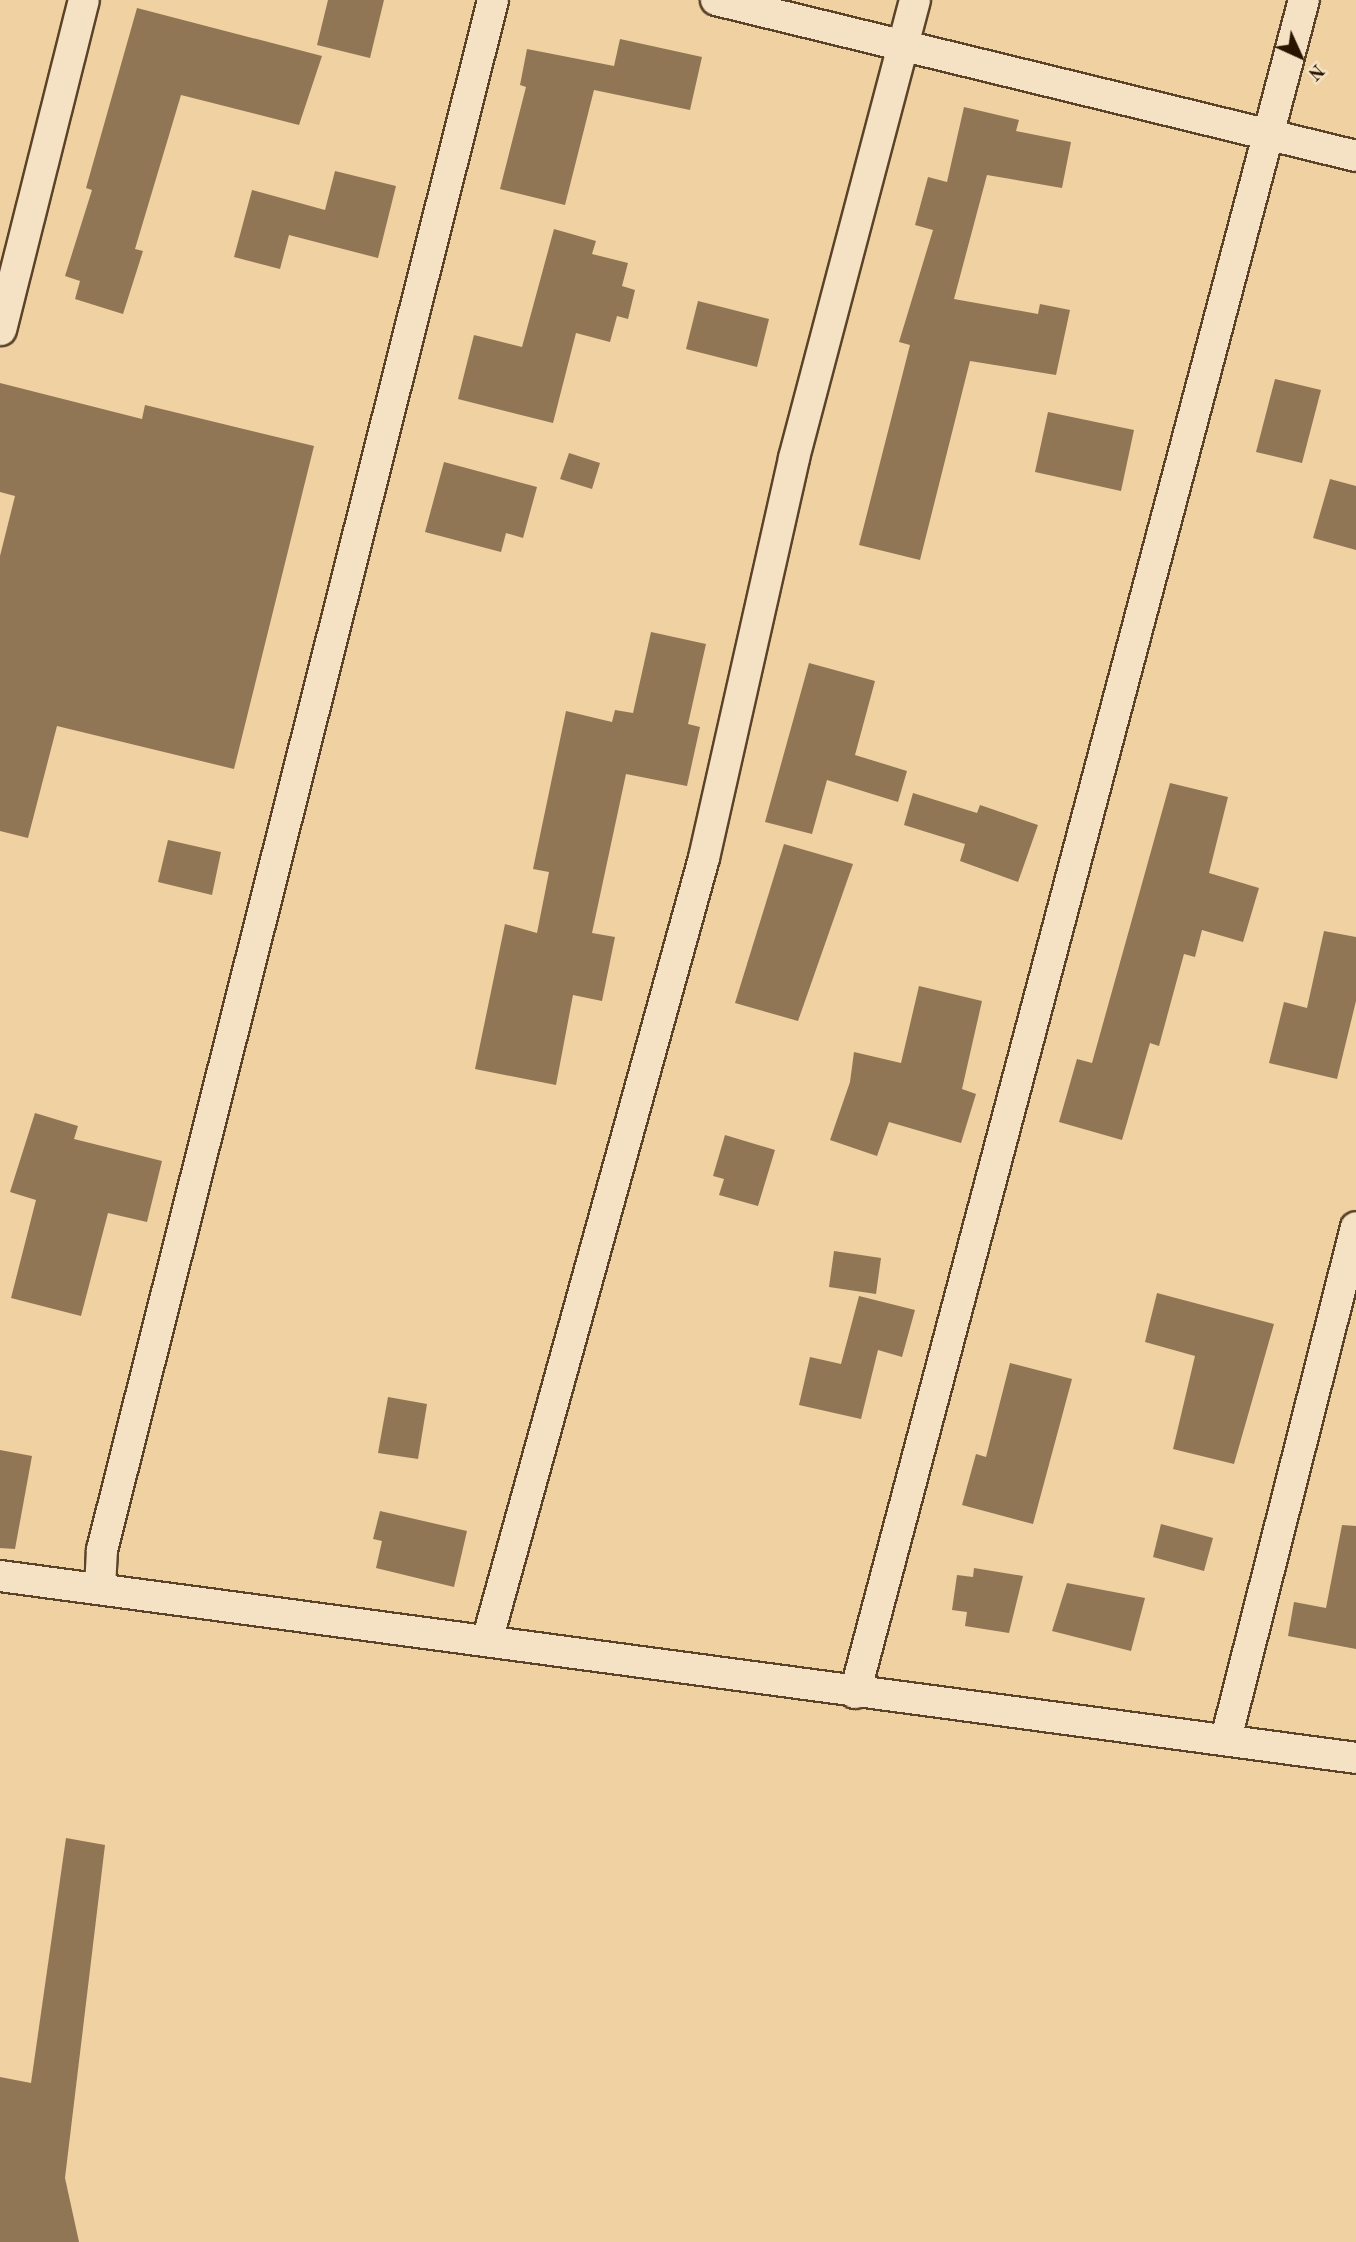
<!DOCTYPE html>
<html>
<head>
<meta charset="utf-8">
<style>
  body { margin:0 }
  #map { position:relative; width:1356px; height:2242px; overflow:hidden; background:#efd1a2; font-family:"Old Standard TT",serif }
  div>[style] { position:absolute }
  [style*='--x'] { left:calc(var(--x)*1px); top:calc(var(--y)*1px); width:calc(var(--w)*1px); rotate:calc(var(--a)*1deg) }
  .building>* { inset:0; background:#907654 }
  .roads { filter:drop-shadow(2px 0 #5a4328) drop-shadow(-2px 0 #5a4328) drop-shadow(0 2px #5a4328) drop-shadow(0 -2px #5a4328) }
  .street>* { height:30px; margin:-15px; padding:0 15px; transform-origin:15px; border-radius:15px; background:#f5e1c3 }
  span { translate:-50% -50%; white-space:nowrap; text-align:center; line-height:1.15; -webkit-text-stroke:6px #f5e1c3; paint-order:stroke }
  .north { position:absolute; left:1265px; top:21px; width:70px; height:70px; -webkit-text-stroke:5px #f5e1c3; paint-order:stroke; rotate:135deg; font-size:19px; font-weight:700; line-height:28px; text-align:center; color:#291400 }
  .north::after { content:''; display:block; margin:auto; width:24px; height:32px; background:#291400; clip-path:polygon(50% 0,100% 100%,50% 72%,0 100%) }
</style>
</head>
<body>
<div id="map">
  <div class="building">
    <div style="clip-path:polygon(328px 0,384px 0,370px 58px,317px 45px)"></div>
    <div style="clip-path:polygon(137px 8px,322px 56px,299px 125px,181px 95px,135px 249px,143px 251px,123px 314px,75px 299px,80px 281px,65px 276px,92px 190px,86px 188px)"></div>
    <div style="clip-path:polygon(620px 39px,702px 57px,690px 110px,594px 90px,565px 205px,500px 189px,526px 87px,520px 85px,527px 49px,614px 66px)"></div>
    <div style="clip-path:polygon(964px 107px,1019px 120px,1016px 131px,1071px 142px,1062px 188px,987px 175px,954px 299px,1038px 314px,1040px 304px,1070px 310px,1056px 375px,970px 361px,920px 560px,859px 545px,910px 345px,899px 342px,933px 230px,915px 225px,928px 177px,947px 182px)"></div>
    <div style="clip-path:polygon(335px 171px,396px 186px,378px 258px,289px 235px,280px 269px,234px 257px,252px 190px,325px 210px)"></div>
    <div style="clip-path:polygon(554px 229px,596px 241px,592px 254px,628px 263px,622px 286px,635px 290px,628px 319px,617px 316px,610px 342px,576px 333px,553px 423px,458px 399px,474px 335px,522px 347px)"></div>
    <div style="clip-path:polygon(698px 301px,769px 319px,757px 367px,686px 349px)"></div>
    <div style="clip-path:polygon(1275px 379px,1321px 390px,1302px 463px,1256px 452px)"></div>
    <div style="clip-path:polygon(0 383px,142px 419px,145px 405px,314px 446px,234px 769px,57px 726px,28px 838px,0 831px,0 556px,15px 496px,0 492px)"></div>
    <div style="clip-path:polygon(1048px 412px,1134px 430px,1121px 491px,1035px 472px)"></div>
    <div style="clip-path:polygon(569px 453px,600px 463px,592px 489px,560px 479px)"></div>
    <div style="clip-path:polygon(444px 462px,537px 487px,523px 538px,506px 533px,501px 552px,425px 532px)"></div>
    <div style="clip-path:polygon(1330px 479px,1356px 486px,1356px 550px,1313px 538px)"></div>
    <div style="clip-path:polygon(651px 632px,706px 644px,688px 724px,700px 727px,687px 786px,626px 774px,592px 933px,615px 937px,602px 1001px,573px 995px,556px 1085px,475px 1069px,505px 924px,537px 933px,549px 872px,533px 869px,566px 711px,612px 722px,615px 710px,633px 713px)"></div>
    <div style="clip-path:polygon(809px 663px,875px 681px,855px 755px,907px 771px,898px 802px,827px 780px,812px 834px,765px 822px)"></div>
    <div style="clip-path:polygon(1170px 783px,1228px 797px,1209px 873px,1259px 888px,1243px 942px,1202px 930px,1195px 957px,1184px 954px,1159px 1046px,1150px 1043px,1122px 1140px,1059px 1122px,1077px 1059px,1092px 1063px)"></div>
    <div style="clip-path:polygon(913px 793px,977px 813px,980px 805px,1038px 825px,1018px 882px,960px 861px,965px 844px,904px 825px)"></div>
    <div style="clip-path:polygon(168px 840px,221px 852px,212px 895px,158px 882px)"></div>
    <div style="clip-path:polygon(784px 844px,853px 864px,798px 1021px,735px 1003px)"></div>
    <div style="clip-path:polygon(1324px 931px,1356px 937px,1356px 1001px,1337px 1079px,1269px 1063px,1284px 1002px,1307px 1008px)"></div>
    <div style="clip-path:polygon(919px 986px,982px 1001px,962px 1089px,976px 1094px,961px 1143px,889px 1122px,877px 1156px,830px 1140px,850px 1082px,854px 1052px,901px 1063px)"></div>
    <div style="clip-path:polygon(35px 1113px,78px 1126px,74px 1139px,162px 1161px,147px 1222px,108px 1213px,81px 1316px,11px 1298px,36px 1200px,10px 1192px)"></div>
    <div style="clip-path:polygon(725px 1135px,775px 1150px,758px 1206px,719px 1195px,724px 1179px,713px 1176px)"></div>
    <div style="clip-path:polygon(834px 1251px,881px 1258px,876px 1294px,829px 1287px)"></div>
    <div style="clip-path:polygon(1157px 1293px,1274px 1324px,1234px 1464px,1173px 1449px,1195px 1356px,1145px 1342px)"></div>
    <div style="clip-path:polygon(859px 1296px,915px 1310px,902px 1357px,878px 1350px,861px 1419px,799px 1405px,810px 1357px,841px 1364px)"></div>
    <div style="clip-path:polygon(1010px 1363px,1072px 1379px,1033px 1524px,962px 1505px,976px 1454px,986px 1457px)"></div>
    <div style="clip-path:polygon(388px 1397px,427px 1404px,418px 1459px,378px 1453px)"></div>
    <div style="clip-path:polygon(0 1450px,32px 1456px,15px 1549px,0 1548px)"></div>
    <div style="clip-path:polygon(380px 1511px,467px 1531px,454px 1587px,376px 1568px,382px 1541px,373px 1539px)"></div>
    <div style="clip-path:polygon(1161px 1524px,1213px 1538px,1204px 1571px,1153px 1557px)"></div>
    <div style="clip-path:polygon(1342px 1525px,1356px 1526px,1356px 1649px,1288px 1636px,1294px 1602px,1326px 1608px)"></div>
    <div style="clip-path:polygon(974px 1568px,1023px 1576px,1009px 1633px,965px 1626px,967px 1612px,952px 1610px,957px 1575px,973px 1577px)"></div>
    <div style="clip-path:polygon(1067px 1583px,1145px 1598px,1131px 1651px,1052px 1631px)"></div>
    <div style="clip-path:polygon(66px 1838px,105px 1845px,65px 2178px,79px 2242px,0 2242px,0 2077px,31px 2083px)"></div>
  </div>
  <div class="roads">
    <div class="street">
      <div style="--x:716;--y:0;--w:659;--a:13.7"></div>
      <div style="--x:1;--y:330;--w:340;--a:-75.9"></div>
      <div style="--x:0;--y:1576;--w:1368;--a:7.64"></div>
      <div style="--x:100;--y:1588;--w:38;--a:-87"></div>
      <div style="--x:102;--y:1550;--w:1599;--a:-75.84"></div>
      <div style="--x:487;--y:1641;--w:813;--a:-74.51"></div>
      <div style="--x:704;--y:858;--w:410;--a:-77.3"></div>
      <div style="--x:794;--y:458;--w:474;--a:-75.2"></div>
      <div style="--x:855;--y:1693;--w:1752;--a:-75.15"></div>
      <div style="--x:1226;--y:1739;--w:528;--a:-75.75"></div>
    </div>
  </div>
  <div class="north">N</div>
</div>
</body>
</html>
